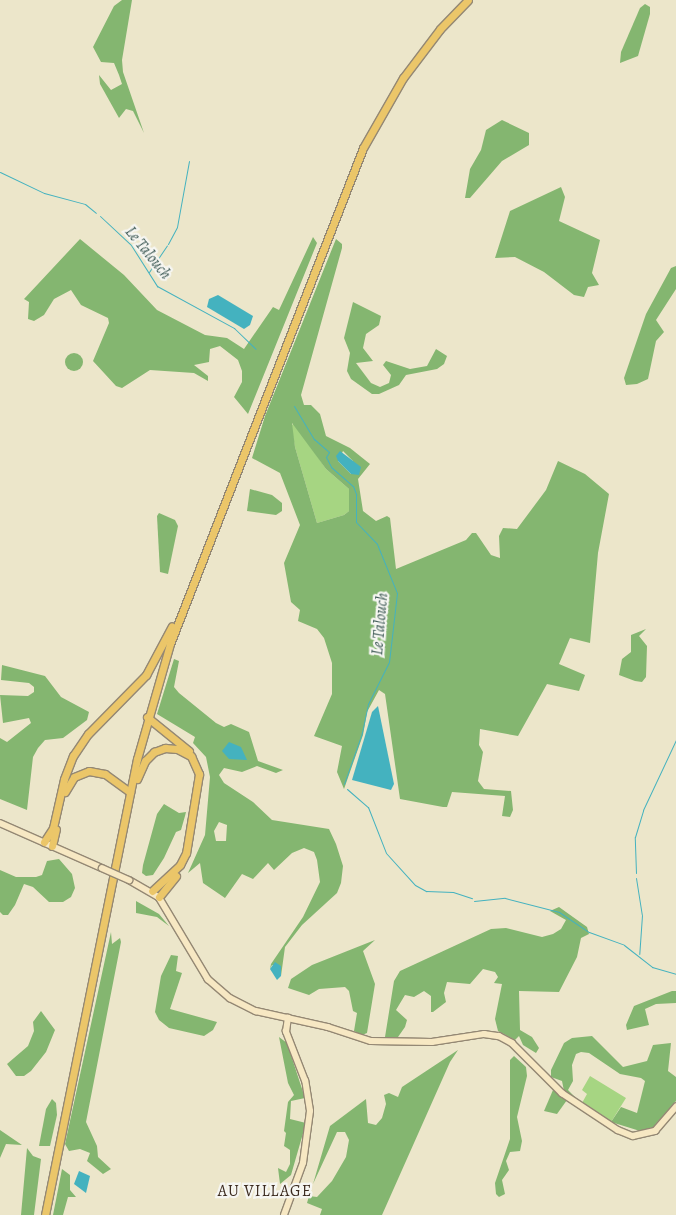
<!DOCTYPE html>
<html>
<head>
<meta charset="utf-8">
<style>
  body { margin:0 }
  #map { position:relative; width:676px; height:1215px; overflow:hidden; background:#ece6ca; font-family:Alegreya,serif }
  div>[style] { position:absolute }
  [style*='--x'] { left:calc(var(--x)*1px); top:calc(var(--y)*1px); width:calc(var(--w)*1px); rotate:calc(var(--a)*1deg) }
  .green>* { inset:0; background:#a6d582 }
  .forest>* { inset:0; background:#84b670 }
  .round { border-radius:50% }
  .water>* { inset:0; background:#44b2bf }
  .stream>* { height:1px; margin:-0.5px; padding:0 0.5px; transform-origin:0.5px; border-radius:0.5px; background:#44b2bf }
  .roads { filter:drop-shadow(1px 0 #948874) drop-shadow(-1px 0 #948874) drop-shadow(0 1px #948874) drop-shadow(0 -1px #948874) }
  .secondary>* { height:5.5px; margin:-2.75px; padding:0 2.75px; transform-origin:2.75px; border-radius:2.75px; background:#f7e8c3 }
  .highway>* { height:7px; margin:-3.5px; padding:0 3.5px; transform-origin:3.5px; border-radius:3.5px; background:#ebc669 }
  .bridges { filter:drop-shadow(1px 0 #948874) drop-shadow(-1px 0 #948874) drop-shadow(0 1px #948874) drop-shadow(0 -1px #948874) }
  .secondary-bridge>* { height:5.5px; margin:-2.75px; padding:0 2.75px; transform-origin:2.75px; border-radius:2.75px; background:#f7e8c3 }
  span { translate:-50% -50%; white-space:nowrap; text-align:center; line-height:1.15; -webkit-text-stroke:4.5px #f6f6f2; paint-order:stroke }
  .water-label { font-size:16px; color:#3e5a56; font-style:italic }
  .neighbourhood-label { font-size:16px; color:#3b2a1e; letter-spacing:1px }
</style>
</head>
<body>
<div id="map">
  <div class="green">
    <div style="clip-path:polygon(294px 423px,326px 469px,349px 489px,349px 511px,344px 515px,317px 523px,295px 447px,291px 426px)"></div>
    <div style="clip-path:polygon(590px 1076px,626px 1098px,611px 1122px,582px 1103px,587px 1094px,582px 1090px)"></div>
  </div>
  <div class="forest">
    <div style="clip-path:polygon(122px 0,132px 0,122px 60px,123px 72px,144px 133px,133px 111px,126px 109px,119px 118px,100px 84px,99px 75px,111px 90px,122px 84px,119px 75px,114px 63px,101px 62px,93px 47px,114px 6px)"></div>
    <div style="clip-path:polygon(645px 4px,650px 7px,650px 14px,638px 56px,620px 63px,621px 52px,640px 8px)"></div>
    <div style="clip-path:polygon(502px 120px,529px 133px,529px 145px,502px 161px,470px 198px,465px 198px,470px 169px,481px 150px,486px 130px)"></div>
    <div style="clip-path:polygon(561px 187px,565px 197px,559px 221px,600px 240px,592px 273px,599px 285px,588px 287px,584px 297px,574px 295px,544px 272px,515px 257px,495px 258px,510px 211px)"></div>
    <div style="clip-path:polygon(313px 237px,317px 243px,248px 414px,234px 397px,242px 382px,242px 371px,238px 360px,220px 346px,210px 349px,209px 362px,194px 365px,208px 376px,208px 381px,194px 373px,150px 370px,122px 388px,116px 386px,93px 361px,109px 323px,108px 318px,81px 305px,71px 290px,54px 299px,44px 315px,34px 321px,28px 319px,29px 302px,24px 299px,80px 239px,124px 275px,157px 310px,205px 335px,227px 338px,244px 349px,273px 307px,279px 310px)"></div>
    <div style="clip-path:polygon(evenodd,336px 239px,342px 244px,342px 248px,301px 395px,304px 405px,311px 405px,320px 414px,326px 436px,350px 448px,370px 464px,358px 479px,363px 511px,376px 521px,387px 516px,390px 518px,396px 569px,466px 540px,472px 533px,476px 533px,491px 555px,500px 558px,499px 536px,503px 528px,517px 529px,546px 490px,558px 461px,585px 474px,609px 494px,598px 553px,590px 643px,570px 638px,559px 664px,585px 675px,579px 691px,547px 684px,518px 736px,480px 729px,479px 745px,483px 752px,478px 781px,484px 789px,511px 791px,513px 810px,510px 817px,502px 816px,505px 796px,452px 792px,447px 807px,443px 807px,400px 799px,385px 694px,379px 690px,367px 712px,363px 735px,344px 789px,337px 772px,342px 746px,314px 736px,332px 694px,332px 663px,324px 638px,317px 629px,298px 621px,300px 610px,291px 602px,284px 563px,300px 525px,280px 473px,252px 458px,265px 416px,336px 239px,292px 423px,326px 469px,349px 489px,349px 511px,344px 515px,317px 523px,295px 447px,292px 423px,336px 239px,343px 451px,353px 461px,351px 474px,338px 461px,343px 451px)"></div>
    <div style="clip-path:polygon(676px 266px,676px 289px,656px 320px,664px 332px,656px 341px,648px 379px,637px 384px,626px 385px,624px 378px,646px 314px,671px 268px)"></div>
    <div style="clip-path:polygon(353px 302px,381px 316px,379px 325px,366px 334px,363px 348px,373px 361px,356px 363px,371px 383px,380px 387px,389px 383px,391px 375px,383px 365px,386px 361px,410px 369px,427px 366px,436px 349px,447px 356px,444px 364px,437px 369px,406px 375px,399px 385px,379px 394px,372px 394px,351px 379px,347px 371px,350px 353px,344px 338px)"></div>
    <div class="round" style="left:65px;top:353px;width:18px;height:18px"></div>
    <div style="clip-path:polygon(250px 489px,272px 495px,282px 503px,282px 511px,276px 515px,247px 511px)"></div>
    <div style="clip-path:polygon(159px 513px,175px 520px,178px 526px,168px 574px,160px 572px,157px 516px)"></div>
    <div style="clip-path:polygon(646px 629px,639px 636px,647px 646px,646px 677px,642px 682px,635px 681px,619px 675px,622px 659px,631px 652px,631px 635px)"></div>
    <div style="clip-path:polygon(evenodd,174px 659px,179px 661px,174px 687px,179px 693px,216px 723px,224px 727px,231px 724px,249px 732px,258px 761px,283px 770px,276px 773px,257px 766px,242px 772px,224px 768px,219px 775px,224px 783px,253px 802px,272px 820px,329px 829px,336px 844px,343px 866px,341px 883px,337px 893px,302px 925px,285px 947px,281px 976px,281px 966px,272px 965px,270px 969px,271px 964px,303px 917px,320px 882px,317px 860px,314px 852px,304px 848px,292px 853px,274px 870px,268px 863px,253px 879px,242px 874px,225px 898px,203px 883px,200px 863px,188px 873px,205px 835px,210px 777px,206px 757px,193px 743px,195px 737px,157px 714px,174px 659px,219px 822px,227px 825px,226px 841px,216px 841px,214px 831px,219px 822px)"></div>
    <div style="clip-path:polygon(2px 665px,45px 676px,61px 697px,89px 712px,87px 720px,63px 738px,45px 740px,38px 748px,33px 757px,27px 810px,0 799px,0 738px,7px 742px,31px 723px,29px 718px,3px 723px,0 695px,28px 696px,34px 692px,34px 687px,29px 683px,1px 680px)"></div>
    <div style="clip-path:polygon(164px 804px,179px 813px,186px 812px,185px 816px,181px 830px,176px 832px,164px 858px,153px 875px,146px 876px,142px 873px,143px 865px,157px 814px)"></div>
    <div style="clip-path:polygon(59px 859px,72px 874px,75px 888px,71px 897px,63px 902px,49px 902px,33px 887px,24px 884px,15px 905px,8px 915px,3px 915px,0 912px,0 870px,16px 877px,36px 877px,42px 875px,47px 861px)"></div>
    <div style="clip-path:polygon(136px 901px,159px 914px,169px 926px,157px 917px,136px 913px)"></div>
    <div style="clip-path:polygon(559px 907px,587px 927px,589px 934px,581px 938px,577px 957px,559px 992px,519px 991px,520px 1030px,532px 1037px,539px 1048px,536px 1053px,523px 1045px,519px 1036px,515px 1040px,498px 1031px,495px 1019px,502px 984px,494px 983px,498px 977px,495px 972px,483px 969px,470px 984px,447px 982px,444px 993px,446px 1002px,433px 1012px,431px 1012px,431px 996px,424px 991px,414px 997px,405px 995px,396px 1010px,407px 1020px,405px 1027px,398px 1037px,385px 1037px,394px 981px,400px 971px,491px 929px,506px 928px,542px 937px,553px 934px,561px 929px,566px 920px,550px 911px)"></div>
    <div style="clip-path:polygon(111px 932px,112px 944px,120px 938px,121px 942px,86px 1122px,97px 1146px,98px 1157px,111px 1169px,103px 1174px,87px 1161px,90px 1153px,80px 1149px,69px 1151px,65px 1144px)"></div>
    <div style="clip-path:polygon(375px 940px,363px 951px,375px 984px,367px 1033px,362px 1035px,354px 1031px,357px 1013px,353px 1011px,349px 991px,345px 987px,319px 989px,309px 995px,288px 988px,291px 979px,312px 965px)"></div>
    <div style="clip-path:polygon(171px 955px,178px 956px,176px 971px,182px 973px,170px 1009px,217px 1022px,213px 1030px,204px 1036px,169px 1028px,159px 1020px,155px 1012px,161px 976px)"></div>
    <div style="clip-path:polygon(672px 991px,676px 991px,676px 1003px,656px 1004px,645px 1009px,649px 1025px,627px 1030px,626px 1025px,634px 1006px)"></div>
    <div style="clip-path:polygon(41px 1011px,55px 1030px,46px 1052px,31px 1071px,24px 1076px,16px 1076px,7px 1064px,28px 1046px,34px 1031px,33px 1022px)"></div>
    <div style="clip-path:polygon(592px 1036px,623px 1067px,647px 1061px,653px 1045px,671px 1043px,668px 1071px,676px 1077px,676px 1101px,653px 1127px,640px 1131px,611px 1122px,621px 1107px,637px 1113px,645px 1081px,641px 1078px,620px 1074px,589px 1053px,581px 1052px,576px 1054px,572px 1065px,573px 1081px,568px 1090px,577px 1099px,564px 1091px,562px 1081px,551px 1077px,551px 1070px,564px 1043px,572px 1038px)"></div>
    <div style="clip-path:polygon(279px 1037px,287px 1043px,305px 1098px,291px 1101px,290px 1119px,306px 1123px,291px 1175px,280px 1184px,278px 1168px,286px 1172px,290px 1164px,290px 1150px,284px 1146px,286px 1133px,284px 1131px,288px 1102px,294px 1095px,288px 1083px)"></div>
    <div style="clip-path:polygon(464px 1041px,450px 1062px,382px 1215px,320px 1215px,322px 1209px,307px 1203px,309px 1196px,317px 1197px,332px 1181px,346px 1157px,349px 1140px,345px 1132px,337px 1132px,313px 1184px,330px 1126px,366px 1099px,368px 1123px,376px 1125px,382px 1118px,386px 1104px,384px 1095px,389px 1093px,398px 1097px,402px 1087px,458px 1050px)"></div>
    <div style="clip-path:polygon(514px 1056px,526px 1067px,527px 1076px,517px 1117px,522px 1141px,520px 1151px,510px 1152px,506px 1161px,509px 1170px,502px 1180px,505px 1194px,499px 1197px,496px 1194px,495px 1183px,510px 1139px,510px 1060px)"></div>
    <div style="clip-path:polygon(553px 1090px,567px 1100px,557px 1114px,544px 1111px)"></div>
    <div style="clip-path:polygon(52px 1099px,56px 1103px,57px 1115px,50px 1146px,39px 1146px,46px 1109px)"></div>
    <div style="clip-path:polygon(0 1130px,22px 1145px,6px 1144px,0 1158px)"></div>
    <div style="clip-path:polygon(27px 1148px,33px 1156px,41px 1159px,34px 1215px,21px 1215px)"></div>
    <div style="clip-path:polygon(62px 1169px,70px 1175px,70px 1190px,76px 1197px,68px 1197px,63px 1215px,53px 1215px)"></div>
  </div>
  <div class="water">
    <div style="clip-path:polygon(218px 295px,253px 316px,250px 325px,244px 329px,207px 307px,209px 299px)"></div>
    <div style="clip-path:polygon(340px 451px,361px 467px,359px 475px,351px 474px,338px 461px,336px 456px)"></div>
    <div style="clip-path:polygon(378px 706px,394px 784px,391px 790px,352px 780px,372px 712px)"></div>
    <div style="clip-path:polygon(229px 742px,241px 747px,247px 760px,229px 759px,222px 751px)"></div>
    <div style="clip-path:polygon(275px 962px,281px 966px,281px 976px,277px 980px,270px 969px)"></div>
    <div style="clip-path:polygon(79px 1171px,90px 1176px,86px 1193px,74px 1184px)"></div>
  </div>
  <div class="stream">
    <div style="--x:0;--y:172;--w:49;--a:25.5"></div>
    <div style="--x:44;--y:193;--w:42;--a:15"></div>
    <div style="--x:85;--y:204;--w:14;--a:39"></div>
    <div style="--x:100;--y:216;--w:42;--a:43.1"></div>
    <div style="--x:131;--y:245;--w:49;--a:57.6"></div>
    <div style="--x:157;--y:286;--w:88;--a:28.6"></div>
    <div style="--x:234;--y:328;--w:30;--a:44"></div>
    <div style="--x:168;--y:244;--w:19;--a:-62"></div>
    <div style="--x:177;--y:227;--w:67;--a:-79.7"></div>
    <div style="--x:149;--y:272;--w:32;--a:-56"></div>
    <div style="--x:294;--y:406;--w:39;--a:59"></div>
    <div style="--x:314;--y:439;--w:20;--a:41"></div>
    <div style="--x:329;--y:452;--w:6;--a:121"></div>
    <div style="--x:326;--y:457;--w:11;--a:63"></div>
    <div style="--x:331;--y:467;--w:29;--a:41"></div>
    <div style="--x:353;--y:486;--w:9;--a:69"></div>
    <div style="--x:356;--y:494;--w:28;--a:90"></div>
    <div style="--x:356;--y:522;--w:30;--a:46"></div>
    <div style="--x:377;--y:544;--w:53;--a:67.8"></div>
    <div style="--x:397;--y:593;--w:69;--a:96.6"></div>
    <div style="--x:389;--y:662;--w:47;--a:116.6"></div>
    <div style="--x:368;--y:704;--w:30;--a:102"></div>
    <div style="--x:362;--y:733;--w:54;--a:109.4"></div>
    <div style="--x:347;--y:789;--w:28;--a:41"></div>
    <div style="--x:368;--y:807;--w:49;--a:68.6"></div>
    <div style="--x:386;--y:853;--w:43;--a:47.8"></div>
    <div style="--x:415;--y:885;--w:13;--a:29"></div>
    <div style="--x:426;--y:891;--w:27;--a:2"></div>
    <div style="--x:453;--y:892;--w:20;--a:18"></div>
    <div style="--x:636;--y:873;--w:36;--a:-92"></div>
    <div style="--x:635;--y:837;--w:28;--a:-73"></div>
    <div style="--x:643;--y:810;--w:77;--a:-64.8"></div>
    <div style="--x:636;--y:878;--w:37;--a:81"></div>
    <div style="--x:642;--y:915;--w:39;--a:94"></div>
    <div style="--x:474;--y:901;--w:31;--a:-6"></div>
    <div style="--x:505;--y:898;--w:56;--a:14.5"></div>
    <div style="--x:559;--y:912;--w:36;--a:34"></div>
    <div style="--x:589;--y:932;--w:37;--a:20"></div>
    <div style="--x:624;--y:945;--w:36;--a:38"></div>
    <div style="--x:652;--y:967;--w:25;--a:16"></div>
  </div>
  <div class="roads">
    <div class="secondary">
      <div style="--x:0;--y:823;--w:111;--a:23.8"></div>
      <div style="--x:129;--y:880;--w:34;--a:30"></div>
      <div style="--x:159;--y:897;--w:96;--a:59.1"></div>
      <div style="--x:208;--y:979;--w:29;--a:41"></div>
      <div style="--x:230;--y:998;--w:29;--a:27"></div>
      <div style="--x:256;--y:1011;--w:74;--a:12.5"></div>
      <div style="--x:328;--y:1027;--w:45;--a:18"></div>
      <div style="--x:371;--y:1041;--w:61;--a:0.9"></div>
      <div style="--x:432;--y:1042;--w:53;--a:-8.7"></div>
      <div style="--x:484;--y:1034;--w:15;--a:8"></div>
      <div style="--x:499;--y:1036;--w:15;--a:28"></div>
      <div style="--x:512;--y:1043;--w:71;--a:45"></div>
      <div style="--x:562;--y:1093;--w:67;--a:33.5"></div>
      <div style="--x:618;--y:1130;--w:16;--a:22"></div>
      <div style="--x:633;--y:1136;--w:23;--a:-13"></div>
      <div style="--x:655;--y:1131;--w:32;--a:-49"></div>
      <div style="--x:284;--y:1215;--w:55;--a:-69.9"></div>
      <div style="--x:303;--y:1163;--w:52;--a:-82.3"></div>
      <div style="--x:310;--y:1111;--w:30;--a:-99"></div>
      <div style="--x:305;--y:1081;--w:53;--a:-111.2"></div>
      <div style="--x:286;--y:1032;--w:14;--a:-82"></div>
    </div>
    <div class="highway">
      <div style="--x:147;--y:717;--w:54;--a:39"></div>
      <div style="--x:137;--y:779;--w:20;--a:-66"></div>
      <div style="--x:145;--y:761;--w:13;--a:-45"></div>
      <div style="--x:154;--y:752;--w:12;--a:-20"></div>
      <div style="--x:165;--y:748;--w:12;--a:5"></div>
      <div style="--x:177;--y:749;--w:16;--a:27"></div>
      <div style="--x:191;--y:756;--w:20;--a:66"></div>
      <div style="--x:199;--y:774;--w:80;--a:99.3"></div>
      <div style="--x:186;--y:853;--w:13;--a:117"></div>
      <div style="--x:180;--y:865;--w:38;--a:137"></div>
      <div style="--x:65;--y:792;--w:17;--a:-59"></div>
      <div style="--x:74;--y:777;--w:16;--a:-22"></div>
      <div style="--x:89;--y:771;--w:16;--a:11"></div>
      <div style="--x:105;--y:774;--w:31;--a:36"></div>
      <div style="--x:44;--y:842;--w:17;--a:-57"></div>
      <div style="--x:53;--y:828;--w:50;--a:-77.3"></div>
      <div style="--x:64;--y:779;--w:25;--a:-69"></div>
      <div style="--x:73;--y:756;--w:27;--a:-56"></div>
      <div style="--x:88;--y:734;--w:83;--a:-45.5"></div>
      <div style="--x:146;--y:675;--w:55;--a:-62"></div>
      <div style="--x:52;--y:846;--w:17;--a:-77"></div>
      <div style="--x:159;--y:897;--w:27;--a:-51"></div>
      <div style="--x:45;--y:1215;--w:465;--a:-78.6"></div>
      <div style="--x:137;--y:759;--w:120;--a:-74"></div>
      <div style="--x:170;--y:644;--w:532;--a:-68.74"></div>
      <div style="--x:363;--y:148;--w:81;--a:-60.3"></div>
      <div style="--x:403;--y:78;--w:61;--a:-52.9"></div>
      <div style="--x:440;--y:29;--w:40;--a:-46"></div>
    </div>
  </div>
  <div class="bridges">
    <div class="secondary-bridge">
      <div style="--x:102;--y:868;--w:30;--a:24"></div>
    </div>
  </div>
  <div class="water-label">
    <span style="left:148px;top:253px;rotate:51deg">Le Talouch</span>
    <span style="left:380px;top:624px;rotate:-85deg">Le Talouch</span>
  </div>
  <div class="neighbourhood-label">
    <span style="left:265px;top:1191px">AU VILLAGE</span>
  </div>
</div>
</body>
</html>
